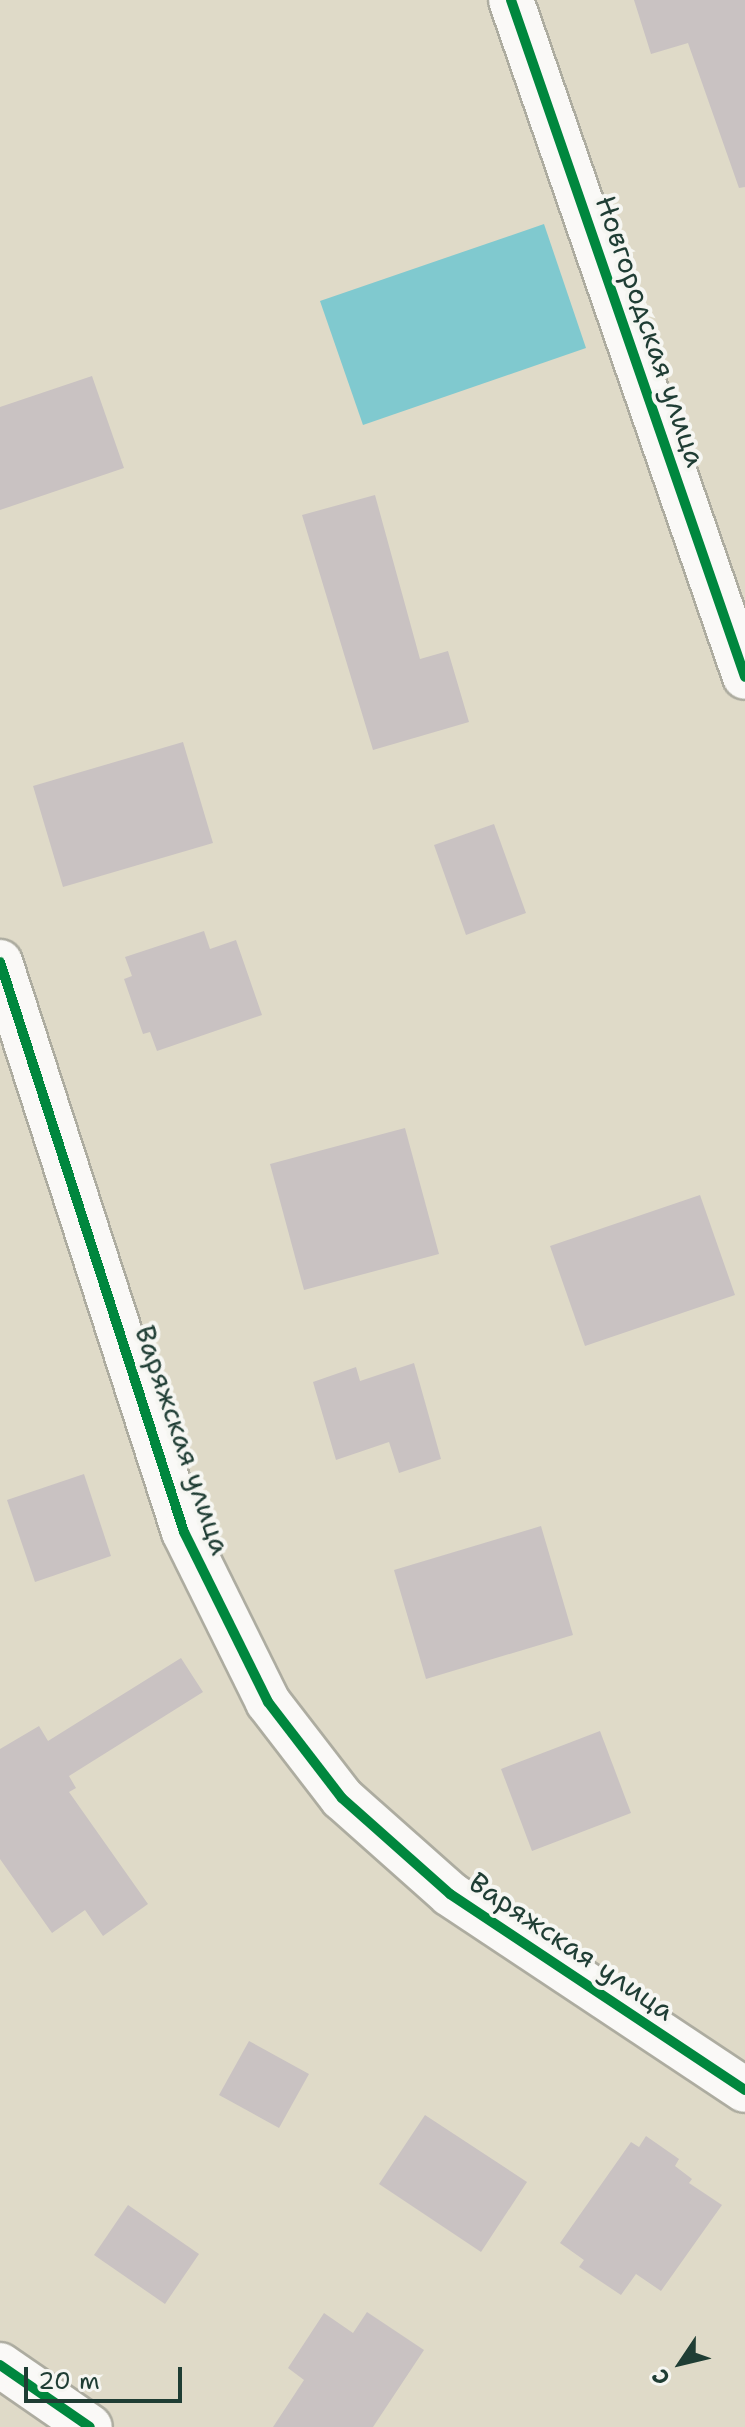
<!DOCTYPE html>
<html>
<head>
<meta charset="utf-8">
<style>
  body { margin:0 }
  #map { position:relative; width:745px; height:2427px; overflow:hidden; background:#dfdac8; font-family:"Shantell Sans",sans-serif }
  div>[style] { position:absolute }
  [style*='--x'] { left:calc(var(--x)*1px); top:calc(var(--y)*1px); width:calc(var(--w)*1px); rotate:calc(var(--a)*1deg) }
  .water>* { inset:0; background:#80c9cf }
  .building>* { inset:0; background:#c9c2c2 }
  .roads { filter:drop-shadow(2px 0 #adaca0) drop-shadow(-2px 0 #adaca0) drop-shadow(0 2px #adaca0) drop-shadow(0 -2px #adaca0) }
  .minor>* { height:44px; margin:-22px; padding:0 22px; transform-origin:22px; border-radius:22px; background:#faf9f7 }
  .cycleway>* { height:10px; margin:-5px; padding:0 5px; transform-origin:5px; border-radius:5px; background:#00873e }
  span { translate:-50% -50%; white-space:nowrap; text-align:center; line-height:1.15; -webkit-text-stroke:8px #f6f6f2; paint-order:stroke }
  .street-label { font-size:28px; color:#1f3d34 }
  .north { position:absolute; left:641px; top:2323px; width:80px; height:80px; -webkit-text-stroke:6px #f6f6f2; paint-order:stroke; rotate:235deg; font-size:22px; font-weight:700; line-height:32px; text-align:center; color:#1f3d34 }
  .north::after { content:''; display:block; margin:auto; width:28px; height:36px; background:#1f3d34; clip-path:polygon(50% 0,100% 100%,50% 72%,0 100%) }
  .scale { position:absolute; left:24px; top:2367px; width:158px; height:36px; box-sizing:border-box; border:4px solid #1f3d34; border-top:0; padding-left:10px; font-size:24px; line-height:28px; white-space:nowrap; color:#1f3d34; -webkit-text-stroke:6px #f6f6f2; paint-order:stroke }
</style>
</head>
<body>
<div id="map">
  <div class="water">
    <div style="clip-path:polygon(544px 224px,586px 348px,363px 425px,320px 301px)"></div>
  </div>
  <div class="building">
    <div style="clip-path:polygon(634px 0,745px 0,745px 187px,739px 188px,688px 43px,651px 54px)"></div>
    <div style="clip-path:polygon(92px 376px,124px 468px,0 510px,0 407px)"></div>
    <div style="clip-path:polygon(375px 495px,420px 659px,448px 651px,469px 722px,373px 750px,302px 515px)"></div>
    <div style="clip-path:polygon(183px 742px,213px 843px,63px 887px,33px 786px)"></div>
    <div style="clip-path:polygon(494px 824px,526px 913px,466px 935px,434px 845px)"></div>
    <div style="clip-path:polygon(204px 931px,210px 949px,236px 940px,262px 1015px,157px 1051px,150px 1032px,143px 1034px,124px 979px,132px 976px,125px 957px)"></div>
    <div style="clip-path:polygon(405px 1128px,439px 1254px,304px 1290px,270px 1164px)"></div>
    <div style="clip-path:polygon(700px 1195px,735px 1295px,585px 1346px,550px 1246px)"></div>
    <div style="clip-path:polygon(414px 1363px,441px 1459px,399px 1473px,389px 1442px,336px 1460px,313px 1382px,356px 1367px,360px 1381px)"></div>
    <div style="clip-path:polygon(84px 1474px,111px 1556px,35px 1582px,7px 1500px)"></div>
    <div style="clip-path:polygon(541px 1526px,573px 1635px,426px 1679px,394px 1570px)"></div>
    <div style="clip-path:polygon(181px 1658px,203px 1692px,69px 1776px,76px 1788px,69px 1792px,148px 1904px,103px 1936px,85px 1910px,52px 1933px,0 1859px,0 1749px,39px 1726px,48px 1741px)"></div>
    <div style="clip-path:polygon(600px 1731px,631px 1813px,532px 1851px,501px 1769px)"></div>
    <div style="clip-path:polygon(249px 2041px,309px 2074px,279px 2128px,219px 2095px)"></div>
    <div style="clip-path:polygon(425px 2115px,527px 2182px,481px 2252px,379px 2184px)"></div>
    <div style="clip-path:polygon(646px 2136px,679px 2159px,675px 2166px,692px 2179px,689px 2183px,722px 2205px,661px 2291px,636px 2274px,621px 2295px,579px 2267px,584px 2260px,560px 2243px,631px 2142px,639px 2147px)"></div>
    <div style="clip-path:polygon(128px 2205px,199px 2254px,165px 2304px,94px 2255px)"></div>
    <div style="clip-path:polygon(367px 2312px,424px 2350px,373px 2427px,273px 2427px,304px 2380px,288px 2368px,324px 2313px,353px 2333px)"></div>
  </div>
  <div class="roads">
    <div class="minor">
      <div style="--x:511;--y:0;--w:716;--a:70.93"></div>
      <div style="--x:0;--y:962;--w:599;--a:72.11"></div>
      <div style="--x:184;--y:1532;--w:190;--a:63.7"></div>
      <div style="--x:268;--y:1702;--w:121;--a:52.4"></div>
      <div style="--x:342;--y:1798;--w:144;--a:41.6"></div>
      <div style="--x:450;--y:1894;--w:354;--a:33.6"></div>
      <div style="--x:0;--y:2365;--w:109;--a:34.6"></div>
    </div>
  </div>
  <div class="cycleway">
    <div style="--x:511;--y:0;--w:716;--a:70.93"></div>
    <div style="--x:0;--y:962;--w:599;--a:72.11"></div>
    <div style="--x:184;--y:1532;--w:190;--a:63.7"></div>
    <div style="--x:268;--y:1702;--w:121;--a:52.4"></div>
    <div style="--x:342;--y:1798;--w:144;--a:41.6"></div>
    <div style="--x:450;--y:1894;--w:354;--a:33.6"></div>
    <div style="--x:0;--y:2365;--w:109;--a:34.6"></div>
  </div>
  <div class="street-label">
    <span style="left:651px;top:331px;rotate:71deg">Новгородская улица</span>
    <span style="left:183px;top:1440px;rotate:71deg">Варяжская улица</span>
    <span style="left:572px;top:1946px;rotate:34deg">Варяжская улица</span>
  </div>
  <div class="north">С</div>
  <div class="scale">20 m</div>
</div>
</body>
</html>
